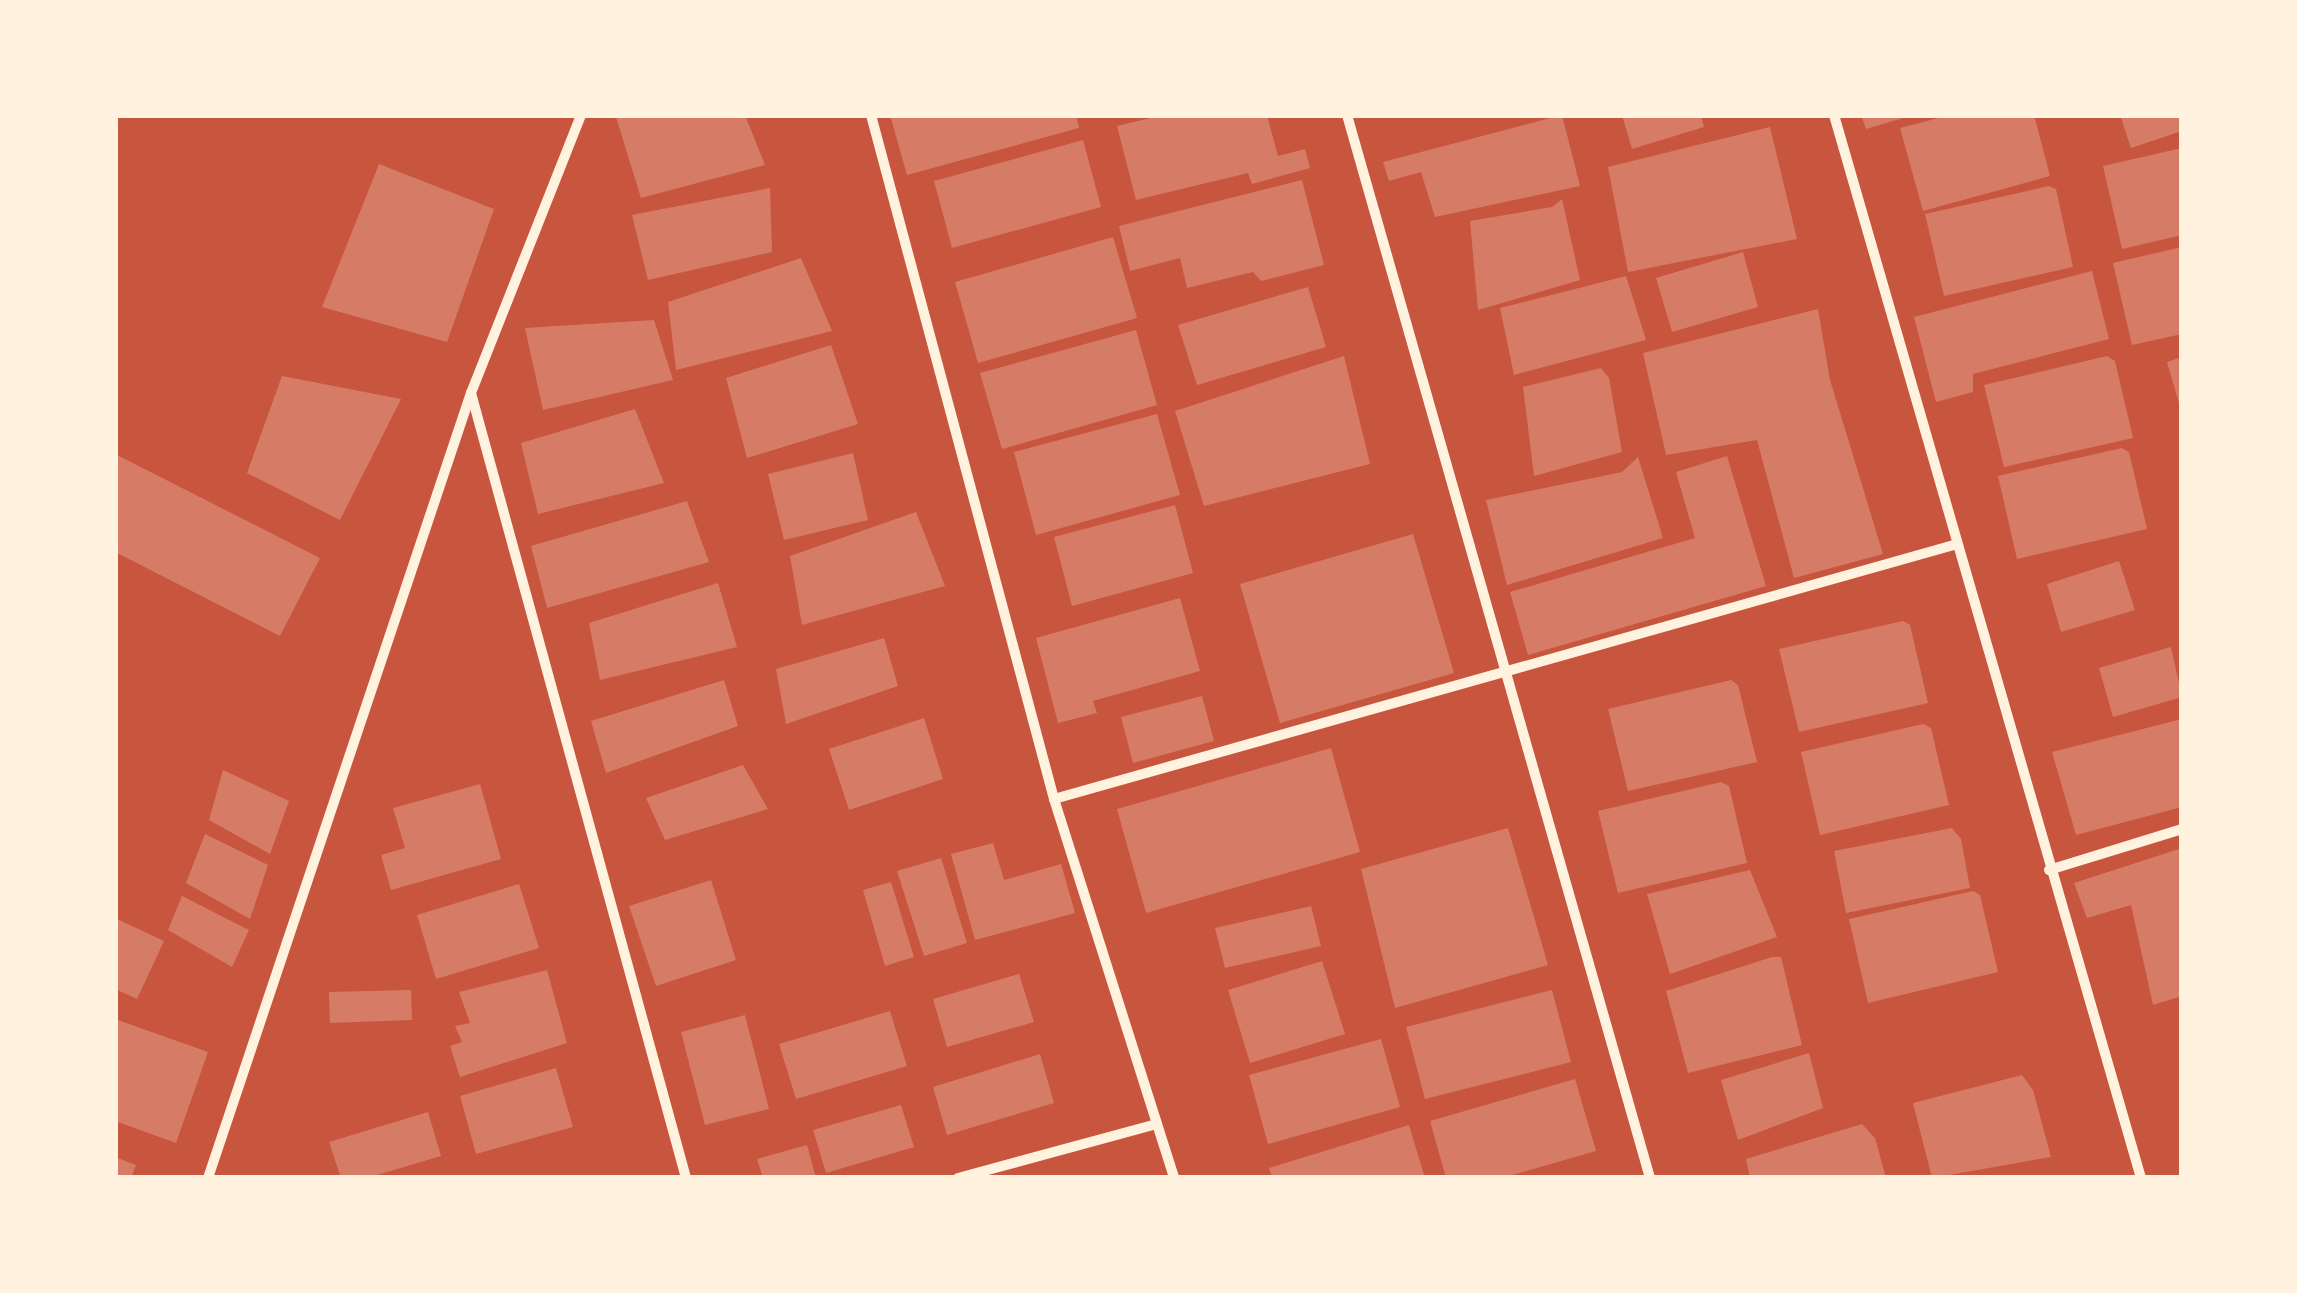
<!DOCTYPE html>
<html>
<head>
<meta charset="utf-8">
<style>
  body { margin:0 }
  #map { position:relative; width:2297px; height:1293px; overflow:hidden; background:#c8553d; font-family:Barlow,sans-serif }
  div>[style] { position:absolute }
  [style*='--x'] { left:calc(var(--x)*1px); top:calc(var(--y)*1px); width:calc(var(--w)*1px); rotate:calc(var(--a)*1deg) }
  .building>* { inset:0; background:#d67c66 }
  .minor>* { height:10px; margin:-5px; padding:0 5px; transform-origin:5px; border-radius:5px; background:#fff3e0 }
  span { translate:-50% -50%; white-space:nowrap; text-align:center; line-height:1.15; -webkit-text-stroke:10px #fff3e0; paint-order:stroke }
  .frame { position:absolute; inset:0; border:118px solid #fff3e0; pointer-events:none }
</style>
</head>
<body>
<div id="map">
  <div class="building">
    <div style="clip-path:polygon(745px 115px,765px 165px,641px 198px,616px 117px)"></div>
    <div style="clip-path:polygon(890px 115px,1076px 115px,1079px 128px,907px 175px)"></div>
    <div style="clip-path:polygon(1163px 115px,1267px 115px,1278px 156px,1305px 149px,1310px 168px,1252px 184px,1248px 173px,1136px 200px,1117px 126px)"></div>
    <div style="clip-path:polygon(1562px 115px,1580px 186px,1435px 217px,1421px 172px,1389px 181px,1383px 162px)"></div>
    <div style="clip-path:polygon(1622px 115px,1701px 115px,1704px 127px,1632px 149px)"></div>
    <div style="clip-path:polygon(1861px 115px,1909px 115px,1910px 116px,1866px 129px)"></div>
    <div style="clip-path:polygon(1950px 115px,2034px 115px,2050px 176px,1923px 211px,1900px 128px)"></div>
    <div style="clip-path:polygon(2120px 115px,2182px 115px,2182px 131px,2131px 148px)"></div>
    <div style="clip-path:polygon(1770px 127px,1797px 239px,1628px 272px,1608px 167px)"></div>
    <div style="clip-path:polygon(1083px 140px,1101px 207px,952px 248px,934px 181px)"></div>
    <div style="clip-path:polygon(2182px 148px,2182px 235px,2122px 249px,2103px 166px)"></div>
    <div style="clip-path:polygon(379px 164px,494px 209px,447px 342px,322px 307px)"></div>
    <div style="clip-path:polygon(1302px 180px,1324px 265px,1261px 281px,1253px 272px,1187px 288px,1180px 258px,1130px 271px,1119px 226px)"></div>
    <div style="clip-path:polygon(2049px 186px,2056px 189px,2073px 267px,1944px 296px,1925px 214px)"></div>
    <div style="clip-path:polygon(770px 188px,772px 252px,648px 280px,632px 215px)"></div>
    <div style="clip-path:polygon(1562px 199px,1580px 280px,1478px 310px,1470px 221px,1552px 207px)"></div>
    <div style="clip-path:polygon(1113px 237px,1137px 318px,978px 363px,955px 282px)"></div>
    <div style="clip-path:polygon(2182px 247px,2182px 334px,2132px 345px,2113px 263px)"></div>
    <div style="clip-path:polygon(1743px 252px,1758px 307px,1672px 332px,1656px 278px)"></div>
    <div style="clip-path:polygon(801px 258px,832px 331px,676px 370px,668px 302px)"></div>
    <div style="clip-path:polygon(2092px 271px,2109px 339px,1973px 374px,1973px 392px,1936px 402px,1914px 317px)"></div>
    <div style="clip-path:polygon(1626px 276px,1646px 340px,1514px 375px,1500px 308px)"></div>
    <div style="clip-path:polygon(1308px 287px,1326px 347px,1197px 385px,1178px 325px)"></div>
    <div style="clip-path:polygon(1818px 309px,1830px 380px,1883px 554px,1794px 578px,1757px 440px,1666px 455px,1643px 353px)"></div>
    <div style="clip-path:polygon(654px 320px,673px 380px,543px 410px,525px 328px)"></div>
    <div style="clip-path:polygon(1136px 330px,1157px 405px,1002px 449px,980px 373px)"></div>
    <div style="clip-path:polygon(831px 345px,858px 424px,747px 458px,726px 378px)"></div>
    <div style="clip-path:polygon(1344px 356px,1370px 464px,1204px 506px,1175px 411px)"></div>
    <div style="clip-path:polygon(2107px 356px,2115px 361px,2133px 438px,2004px 467px,1984px 385px)"></div>
    <div style="clip-path:polygon(2182px 357px,2182px 410px,2181px 410px,2167px 362px)"></div>
    <div style="clip-path:polygon(1601px 368px,1609px 378px,1622px 452px,1534px 476px,1523px 387px)"></div>
    <div style="clip-path:polygon(282px 376px,401px 399px,340px 520px,247px 473px)"></div>
    <div style="clip-path:polygon(635px 409px,664px 483px,538px 514px,521px 443px)"></div>
    <div style="clip-path:polygon(1157px 414px,1180px 495px,1036px 535px,1014px 452px)"></div>
    <div style="clip-path:polygon(2122px 448px,2129px 452px,2147px 529px,2017px 559px,1998px 476px)"></div>
    <div style="clip-path:polygon(853px 453px,868px 520px,784px 540px,768px 474px)"></div>
    <div style="clip-path:polygon(115px 454px,320px 558px,280px 636px,115px 552px)"></div>
    <div style="clip-path:polygon(1727px 456px,1766px 586px,1528px 655px,1510px 592px,1695px 538px,1676px 472px)"></div>
    <div style="clip-path:polygon(1638px 457px,1663px 538px,1507px 585px,1486px 500px,1622px 472px)"></div>
    <div style="clip-path:polygon(687px 501px,709px 562px,547px 608px,531px 546px)"></div>
    <div style="clip-path:polygon(1175px 505px,1193px 573px,1072px 606px,1054px 537px)"></div>
    <div style="clip-path:polygon(916px 512px,945px 586px,802px 625px,790px 556px)"></div>
    <div style="clip-path:polygon(1413px 534px,1454px 673px,1280px 723px,1240px 584px)"></div>
    <div style="clip-path:polygon(2119px 561px,2135px 610px,2061px 632px,2047px 584px)"></div>
    <div style="clip-path:polygon(718px 583px,737px 647px,600px 680px,589px 623px)"></div>
    <div style="clip-path:polygon(1180px 598px,1200px 671px,1093px 701px,1097px 713px,1058px 723px,1036px 638px)"></div>
    <div style="clip-path:polygon(1903px 621px,1910px 625px,1928px 703px,1799px 732px,1779px 649px)"></div>
    <div style="clip-path:polygon(884px 638px,898px 686px,786px 724px,776px 669px)"></div>
    <div style="clip-path:polygon(2171px 647px,2182px 697px,2113px 717px,2099px 668px)"></div>
    <div style="clip-path:polygon(724px 680px,738px 726px,606px 773px,591px 721px)"></div>
    <div style="clip-path:polygon(1731px 680px,1738px 685px,1757px 762px,1628px 791px,1608px 709px)"></div>
    <div style="clip-path:polygon(1202px 696px,1214px 741px,1133px 763px,1121px 717px)"></div>
    <div style="clip-path:polygon(924px 718px,943px 779px,849px 810px,829px 749px)"></div>
    <div style="clip-path:polygon(2182px 719px,2182px 807px,2076px 835px,2052px 752px)"></div>
    <div style="clip-path:polygon(1923px 724px,1931px 728px,1949px 805px,1820px 835px,1801px 752px)"></div>
    <div style="clip-path:polygon(1331px 748px,1360px 852px,1146px 913px,1117px 809px)"></div>
    <div style="clip-path:polygon(743px 765px,768px 809px,665px 840px,646px 798px)"></div>
    <div style="clip-path:polygon(223px 770px,289px 801px,270px 854px,209px 820px)"></div>
    <div style="clip-path:polygon(1721px 782px,1729px 786px,1747px 863px,1618px 893px,1598px 811px)"></div>
    <div style="clip-path:polygon(480px 784px,501px 859px,391px 890px,381px 855px,405px 848px,393px 808px)"></div>
    <div style="clip-path:polygon(1508px 828px,1548px 965px,1395px 1008px,1361px 869px)"></div>
    <div style="clip-path:polygon(1952px 828px,1961px 839px,1970px 888px,1846px 913px,1834px 851px)"></div>
    <div style="clip-path:polygon(205px 834px,268px 865px,250px 919px,186px 883px)"></div>
    <div style="clip-path:polygon(993px 843px,1004px 880px,1061px 864px,1075px 913px,975px 940px,951px 854px)"></div>
    <div style="clip-path:polygon(2182px 848px,2182px 996px,2153px 1005px,2131px 905px,2087px 918px,2074px 883px)"></div>
    <div style="clip-path:polygon(941px 858px,967px 943px,924px 956px,897px 871px)"></div>
    <div style="clip-path:polygon(1750px 870px,1777px 937px,1670px 974px,1647px 894px)"></div>
    <div style="clip-path:polygon(711px 880px,736px 960px,656px 986px,629px 906px)"></div>
    <div style="clip-path:polygon(891px 882px,914px 957px,885px 966px,863px 890px)"></div>
    <div style="clip-path:polygon(519px 884px,539px 948px,436px 979px,417px 915px)"></div>
    <div style="clip-path:polygon(1973px 891px,1980px 895px,1998px 972px,1868px 1003px,1849px 919px)"></div>
    <div style="clip-path:polygon(182px 896px,249px 930px,232px 967px,168px 930px)"></div>
    <div style="clip-path:polygon(1311px 906px,1321px 946px,1225px 968px,1215px 928px)"></div>
    <div style="clip-path:polygon(115px 918px,164px 941px,137px 999px,115px 989px)"></div>
    <div style="clip-path:polygon(1772px 957px,1781px 957px,1802px 1045px,1688px 1073px,1666px 991px)"></div>
    <div style="clip-path:polygon(1322px 961px,1345px 1034px,1250px 1063px,1228px 990px)"></div>
    <div style="clip-path:polygon(547px 970px,567px 1043px,460px 1077px,450px 1046px,462px 1042px,455px 1026px,470px 1023px,459px 992px)"></div>
    <div style="clip-path:polygon(1019px 974px,1034px 1022px,947px 1047px,933px 999px)"></div>
    <div style="clip-path:polygon(411px 990px,412px 1020px,330px 1023px,329px 992px)"></div>
    <div style="clip-path:polygon(1552px 990px,1571px 1062px,1425px 1099px,1406px 1027px)"></div>
    <div style="clip-path:polygon(890px 1011px,907px 1066px,796px 1099px,779px 1044px)"></div>
    <div style="clip-path:polygon(745px 1015px,769px 1109px,705px 1125px,681px 1032px)"></div>
    <div style="clip-path:polygon(115px 1019px,208px 1052px,176px 1143px,115px 1121px)"></div>
    <div style="clip-path:polygon(1381px 1039px,1400px 1107px,1268px 1144px,1249px 1075px)"></div>
    <div style="clip-path:polygon(1809px 1053px,1823px 1108px,1738px 1140px,1721px 1080px)"></div>
    <div style="clip-path:polygon(1040px 1054px,1054px 1103px,947px 1135px,933px 1087px)"></div>
    <div style="clip-path:polygon(556px 1068px,573px 1127px,476px 1154px,460px 1096px)"></div>
    <div style="clip-path:polygon(2022px 1075px,2033px 1090px,2051px 1157px,1932px 1178px,1913px 1103px)"></div>
    <div style="clip-path:polygon(1575px 1079px,1596px 1151px,1502px 1178px,1446px 1178px,1430px 1121px)"></div>
    <div style="clip-path:polygon(901px 1105px,914px 1147px,826px 1173px,813px 1130px)"></div>
    <div style="clip-path:polygon(428px 1112px,441px 1156px,367px 1178px,341px 1178px,329px 1142px)"></div>
    <div style="clip-path:polygon(1862px 1124px,1875px 1138px,1886px 1178px,1750px 1178px,1746px 1159px)"></div>
    <div style="clip-path:polygon(1409px 1125px,1425px 1178px,1272px 1178px,1269px 1168px)"></div>
    <div style="clip-path:polygon(807px 1145px,816px 1178px,763px 1178px,757px 1159px)"></div>
    <div style="clip-path:polygon(115px 1157px,136px 1165px,131px 1178px,115px 1178px)"></div>
  </div>
  <div class="minor">
    <div style="--x:871;--y:115;--w:708;--a:75.02"></div>
    <div style="--x:1054;--y:799;--w:398;--a:72.4"></div>
    <div style="--x:1347;--y:115;--w:1105;--a:74.09"></div>
    <div style="--x:1834;--y:115;--w:1106;--a:73.89"></div>
    <div style="--x:471;--y:393;--w:814;--a:74.68"></div>
    <div style="--x:1054;--y:799;--w:935;--a:-15.76"></div>
    <div style="--x:2049;--y:870;--w:139;--a:-17.1"></div>
    <div style="--x:208;--y:1178;--w:828;--a:-71.48"></div>
    <div style="--x:471;--y:393;--w:299;--a:-68.4"></div>
    <div style="--x:958;--y:1178;--w:206;--a:-15.2"></div>
  </div>
  <div class="frame"></div>
</div>
</body>
</html>
